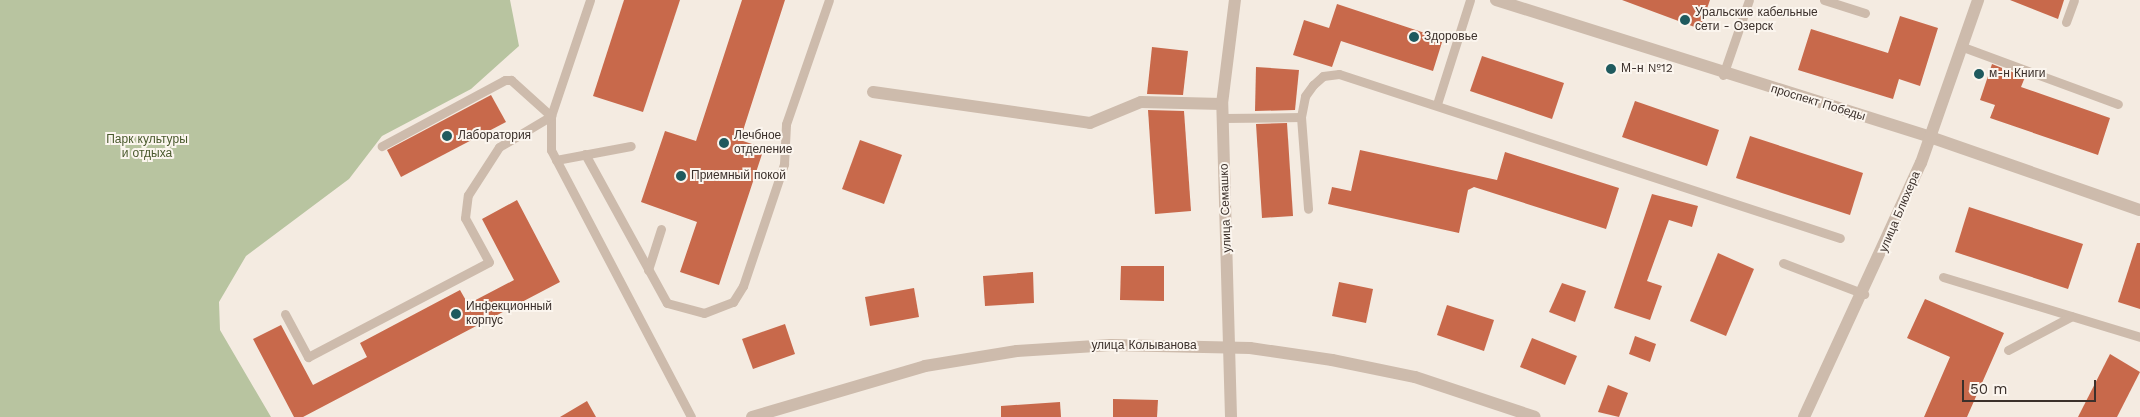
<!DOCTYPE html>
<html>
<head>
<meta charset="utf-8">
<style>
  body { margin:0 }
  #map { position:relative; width:2140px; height:417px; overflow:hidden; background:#f4ebe1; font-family:"Work Sans",sans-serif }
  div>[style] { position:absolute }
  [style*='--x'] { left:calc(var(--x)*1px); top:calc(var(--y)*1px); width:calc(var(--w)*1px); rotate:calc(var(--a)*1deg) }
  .green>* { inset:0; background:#b8c4a0 }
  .building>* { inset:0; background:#c8694b }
  .service>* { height:9px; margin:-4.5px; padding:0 4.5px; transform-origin:4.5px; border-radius:4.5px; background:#cdbbac }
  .minor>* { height:12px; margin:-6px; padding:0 6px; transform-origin:6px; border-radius:6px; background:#cdbbac }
  .dots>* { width:14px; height:14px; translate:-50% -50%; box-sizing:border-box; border:2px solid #fbf5ee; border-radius:50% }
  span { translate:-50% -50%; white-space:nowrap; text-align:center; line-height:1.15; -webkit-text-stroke:4px #fbf5ee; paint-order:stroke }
  .poi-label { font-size:12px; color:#3b302b }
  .left { translate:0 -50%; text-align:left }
  .street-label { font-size:12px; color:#3b302b }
  .park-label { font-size:12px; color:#4a5a2e }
  .scale { position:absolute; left:1962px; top:380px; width:134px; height:22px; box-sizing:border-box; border:2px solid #3b302b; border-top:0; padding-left:6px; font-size:15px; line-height:18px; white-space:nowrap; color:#3b302b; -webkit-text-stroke:4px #fbf5ee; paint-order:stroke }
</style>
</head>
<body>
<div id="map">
  <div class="green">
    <div style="clip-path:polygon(0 0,510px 0,519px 46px,471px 89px,382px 136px,349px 179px,246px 256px,219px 302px,220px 330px,271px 417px,0 417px)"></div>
  </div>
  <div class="building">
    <div style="clip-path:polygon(624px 0,680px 0,643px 112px,593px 96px)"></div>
    <div style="clip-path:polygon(742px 0,785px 0,740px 140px,764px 148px,719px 285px,680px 272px,697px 222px,641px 202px,665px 131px,696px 141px)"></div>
    <div style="clip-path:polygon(1622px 0,1710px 0,1700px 29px)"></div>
    <div style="clip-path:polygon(2010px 0,2064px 0,2058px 19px)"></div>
    <div style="clip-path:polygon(1337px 4px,1443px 39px,1433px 71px,1341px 41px,1332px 67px,1293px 55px,1304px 20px,1329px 28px)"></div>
    <div style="clip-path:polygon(1900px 16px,1938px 28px,1920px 86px,1899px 79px,1893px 99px,1798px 70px,1811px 29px,1888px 53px)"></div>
    <div style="clip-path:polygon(1152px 47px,1188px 51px,1183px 95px,1147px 94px)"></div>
    <div style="clip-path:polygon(1482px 56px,1564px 83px,1552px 119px,1470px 91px)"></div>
    <div style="clip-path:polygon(1992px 64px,2025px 77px,2021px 87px,2110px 118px,2098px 155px,1990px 118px,1995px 105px,1980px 100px)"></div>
    <div style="clip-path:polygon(1256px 67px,1299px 70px,1295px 110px,1255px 111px)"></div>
    <div style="clip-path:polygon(491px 95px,506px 122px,401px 177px,387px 150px)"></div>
    <div style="clip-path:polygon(1635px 101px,1719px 130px,1707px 166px,1622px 137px)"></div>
    <div style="clip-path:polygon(1148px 110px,1184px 111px,1191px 211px,1155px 214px)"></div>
    <div style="clip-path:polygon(1287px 123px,1293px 216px,1262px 218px,1256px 124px)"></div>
    <div style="clip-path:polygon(1750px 136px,1863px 173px,1850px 215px,1736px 178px)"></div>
    <div style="clip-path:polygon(860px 140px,902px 155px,884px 204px,842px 189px)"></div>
    <div style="clip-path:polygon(1360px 150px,1497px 180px,1505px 152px,1619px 188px,1606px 229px,1474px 187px,1468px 190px,1459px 233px,1328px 204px,1332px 187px,1351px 191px)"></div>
    <div style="clip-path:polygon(1652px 194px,1698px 206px,1692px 227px,1669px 220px,1647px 281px,1662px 286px,1650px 320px,1614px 308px)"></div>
    <div style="clip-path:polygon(517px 200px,560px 282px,303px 417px,294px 417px,253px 339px,281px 325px,313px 385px,367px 357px,360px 343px,460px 290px,468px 304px,514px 280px,482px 219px)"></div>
    <div style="clip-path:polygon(1969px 207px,2083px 244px,2068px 289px,1955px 252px)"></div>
    <div style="clip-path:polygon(2137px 243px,2140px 243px,2140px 309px,2118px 302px)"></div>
    <div style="clip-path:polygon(1718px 253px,1754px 269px,1726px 336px,1690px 321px)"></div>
    <div style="clip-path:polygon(1121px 266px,1164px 266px,1164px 301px,1120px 300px)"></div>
    <div style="clip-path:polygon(1033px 272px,1034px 303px,985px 306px,983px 276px)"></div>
    <div style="clip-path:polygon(1339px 282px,1373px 289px,1366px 323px,1332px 316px)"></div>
    <div style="clip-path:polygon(1562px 283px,1586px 291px,1575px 322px,1549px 312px)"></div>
    <div style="clip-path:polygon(914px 288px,919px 317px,870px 326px,865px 297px)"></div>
    <div style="clip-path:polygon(1925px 299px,2004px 333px,1967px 417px,1924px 417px,1950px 357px,1907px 338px)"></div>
    <div style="clip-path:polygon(1447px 305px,1494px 320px,1484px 351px,1437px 335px)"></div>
    <div style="clip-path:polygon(785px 324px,795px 354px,753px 369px,742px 339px)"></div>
    <div style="clip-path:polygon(1635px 336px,1656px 344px,1650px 362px,1629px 354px)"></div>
    <div style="clip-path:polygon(1532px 338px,1577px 356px,1565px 385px,1520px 367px)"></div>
    <div style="clip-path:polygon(2110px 354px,2140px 372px,2117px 417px,2078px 417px)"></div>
    <div style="clip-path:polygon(1608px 385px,1628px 393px,1619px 417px,1598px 412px)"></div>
    <div style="clip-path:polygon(1113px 399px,1158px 400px,1157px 417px,1113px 417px)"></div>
    <div style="clip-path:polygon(587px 401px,596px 417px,560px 417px)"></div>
    <div style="clip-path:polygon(1060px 402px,1061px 417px,1001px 417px,1001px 406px)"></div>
  </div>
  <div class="service">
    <div style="--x:590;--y:0;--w:122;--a:108.6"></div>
    <div style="--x:551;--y:116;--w:34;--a:90"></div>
    <div style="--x:551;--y:150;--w:301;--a:62.3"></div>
    <div style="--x:1824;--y:0;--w:43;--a:17.6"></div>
    <div style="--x:2066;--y:22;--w:23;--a:-70"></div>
    <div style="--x:1963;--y:47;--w:165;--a:20.2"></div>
    <div style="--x:1723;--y:75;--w:79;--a:-70.9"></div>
    <div style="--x:1437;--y:104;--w:109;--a:-72.4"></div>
    <div style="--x:1301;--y:117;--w:92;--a:85.6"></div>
    <div style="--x:1223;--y:118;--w:78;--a:-0.7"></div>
    <div style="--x:1301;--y:117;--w:21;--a:-79"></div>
    <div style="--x:1305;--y:96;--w:14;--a:-54"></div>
    <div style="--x:1313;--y:85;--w:13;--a:-42"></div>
    <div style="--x:1323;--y:76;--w:16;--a:-7"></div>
    <div style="--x:1339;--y:74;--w:527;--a:18.13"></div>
    <div style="--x:585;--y:154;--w:170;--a:61.2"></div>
    <div style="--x:667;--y:303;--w:38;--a:15"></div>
    <div style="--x:704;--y:313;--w:31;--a:-21"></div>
    <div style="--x:733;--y:302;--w:19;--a:-58"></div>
    <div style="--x:743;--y:286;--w:129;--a:-71.4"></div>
    <div style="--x:784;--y:164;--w:40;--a:-87.1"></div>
    <div style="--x:786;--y:124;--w:131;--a:-70.9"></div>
    <div style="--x:556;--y:160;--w:76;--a:-10.6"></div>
    <div style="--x:1783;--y:263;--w:87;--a:20.9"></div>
    <div style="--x:648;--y:270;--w:43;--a:-72.4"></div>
    <div style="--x:1943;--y:277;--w:206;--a:16.9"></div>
    <div style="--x:285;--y:314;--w:49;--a:61.9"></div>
    <div style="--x:308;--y:357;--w:204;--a:-27.7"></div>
    <div style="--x:489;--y:262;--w:50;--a:-118.6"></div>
    <div style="--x:465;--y:218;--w:23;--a:-83"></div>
    <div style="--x:468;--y:195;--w:57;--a:-57.1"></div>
    <div style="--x:499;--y:147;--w:61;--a:-30.8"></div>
    <div style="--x:551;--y:116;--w:54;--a:-138"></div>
    <div style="--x:511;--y:80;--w:6;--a:180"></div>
    <div style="--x:505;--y:80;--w:140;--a:151.8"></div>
    <div style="--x:2008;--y:350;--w:72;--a:-28"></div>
  </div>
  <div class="minor">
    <div style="--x:1496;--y:0;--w:455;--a:17.5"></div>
    <div style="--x:1930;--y:137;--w:222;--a:19.2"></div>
    <div style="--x:873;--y:92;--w:219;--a:8.1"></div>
    <div style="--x:1090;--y:123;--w:55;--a:-22.4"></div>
    <div style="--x:1141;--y:102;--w:81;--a:1.4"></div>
    <div style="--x:752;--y:417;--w:180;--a:-16.4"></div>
    <div style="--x:925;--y:366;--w:93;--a:-9.3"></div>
    <div style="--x:1017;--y:351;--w:94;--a:-3.7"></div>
    <div style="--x:1111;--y:345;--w:139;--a:1.2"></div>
    <div style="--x:1250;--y:348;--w:83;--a:8.3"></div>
    <div style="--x:1332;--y:360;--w:85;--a:11.6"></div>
    <div style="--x:1415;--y:377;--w:126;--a:18.4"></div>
    <div style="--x:1231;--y:417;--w:313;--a:-91.6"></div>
    <div style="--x:1222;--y:104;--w:105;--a:-82.9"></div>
    <div style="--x:1804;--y:417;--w:280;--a:-65.3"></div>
    <div style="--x:1921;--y:163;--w:173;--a:-70.7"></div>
  </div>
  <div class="dots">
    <div style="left:1685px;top:20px;background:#1f5a5e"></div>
    <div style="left:1414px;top:37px;background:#1f5a5e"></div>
    <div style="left:1611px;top:69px;background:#1f5a5e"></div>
    <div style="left:1979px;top:74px;background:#1f5a5e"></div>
    <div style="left:447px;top:136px;background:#1f5a5e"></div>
    <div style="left:724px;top:143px;background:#1f5a5e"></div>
    <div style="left:681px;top:176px;background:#1f5a5e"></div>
    <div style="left:456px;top:314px;background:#1f5a5e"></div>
  </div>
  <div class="poi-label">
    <span class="left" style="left:1695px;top:20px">Уральские кабельные<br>сети - Озерск</span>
    <span class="left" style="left:1424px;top:37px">Здоровье</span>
    <span class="left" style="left:1621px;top:69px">М-н №12</span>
    <span class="left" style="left:1989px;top:74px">м-н Книги</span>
    <span class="left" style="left:458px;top:136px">Лаборатория</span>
    <span class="left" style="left:734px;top:143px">Лечбное<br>отделение</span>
    <span class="left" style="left:691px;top:176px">Приемный покой</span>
    <span class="left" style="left:466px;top:314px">Инфекционный<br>корпус</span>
  </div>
  <div class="street-label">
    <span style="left:1818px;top:103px;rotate:17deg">проспект Победы</span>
    <span style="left:1226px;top:208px;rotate:-92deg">улица Семашко</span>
    <span style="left:1900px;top:212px;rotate:-67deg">улица Блюхера</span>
    <span style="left:1144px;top:346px">улица Колыванова</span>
  </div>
  <div class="park-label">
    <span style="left:147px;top:147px">Парк культуры<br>и отдыха</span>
  </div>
  <div class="scale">50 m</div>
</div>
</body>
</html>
